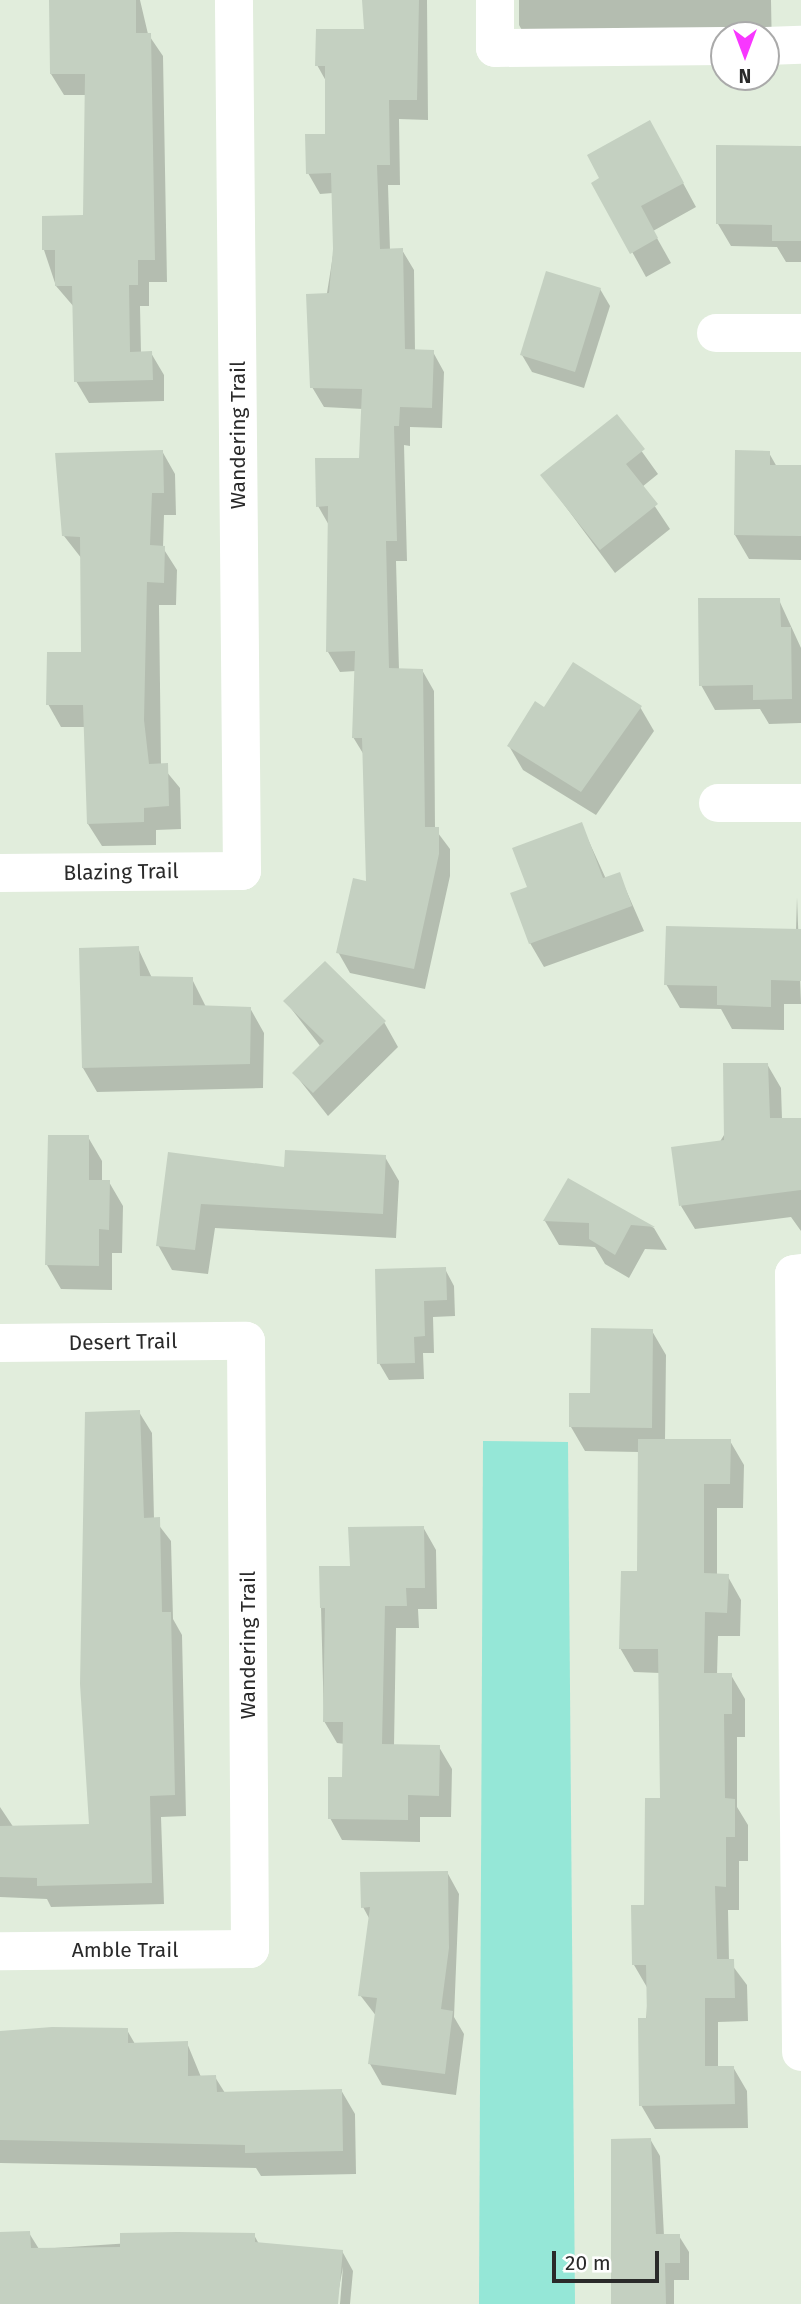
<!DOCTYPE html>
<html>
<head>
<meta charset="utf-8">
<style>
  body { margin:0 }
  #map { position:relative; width:801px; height:2304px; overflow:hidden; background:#e1eddc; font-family:"Fira Sans",sans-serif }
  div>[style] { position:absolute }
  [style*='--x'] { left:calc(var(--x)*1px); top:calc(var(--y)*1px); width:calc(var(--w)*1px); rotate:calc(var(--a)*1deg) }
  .green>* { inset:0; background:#95e7d7 }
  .shadow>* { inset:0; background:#0003 }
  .building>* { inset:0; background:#c4d0c1 }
  .minor>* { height:38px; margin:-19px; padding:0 19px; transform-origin:19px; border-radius:19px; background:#fff }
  span { translate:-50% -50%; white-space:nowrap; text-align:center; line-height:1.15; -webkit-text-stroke:7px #fff; paint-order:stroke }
  .street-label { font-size:21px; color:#2a2a2a }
  .north { position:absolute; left:710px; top:21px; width:70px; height:70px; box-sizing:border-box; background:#fff; border:2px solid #aaa; border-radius:50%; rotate:180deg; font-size:19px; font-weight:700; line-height:28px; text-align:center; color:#2a2a2a }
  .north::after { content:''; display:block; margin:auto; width:24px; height:32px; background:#f837ff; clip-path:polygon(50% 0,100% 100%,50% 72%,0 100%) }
  .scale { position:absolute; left:552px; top:2251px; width:107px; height:32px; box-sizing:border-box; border:4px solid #2a2a2a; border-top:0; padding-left:9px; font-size:21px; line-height:24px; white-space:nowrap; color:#2a2a2a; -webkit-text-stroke:5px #fff; paint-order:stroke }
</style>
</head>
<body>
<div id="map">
  <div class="green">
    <div style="clip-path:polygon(483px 1441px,568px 1442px,575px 2304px,479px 2304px)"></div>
  </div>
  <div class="shadow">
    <div style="clip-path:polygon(50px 0,140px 0,148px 34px,163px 56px,167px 282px,149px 282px,149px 306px,140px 306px,141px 353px,151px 353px,164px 375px,164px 401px,89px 403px,76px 381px,74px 307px,56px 286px,44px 250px,85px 217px,86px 95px,64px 95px,51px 74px)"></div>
    <div style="clip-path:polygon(364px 0,427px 0,428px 120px,399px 119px,400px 185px,388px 185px,390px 250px,402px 250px,414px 270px,415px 351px,433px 352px,444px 372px,442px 428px,410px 427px,410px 446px,404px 445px,407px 561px,396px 561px,399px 670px,422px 670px,434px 691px,435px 829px,450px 849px,450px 876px,425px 989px,350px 973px,338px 952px,368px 883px,364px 755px,353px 737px,356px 671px,340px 672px,328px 652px,330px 527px,318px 506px,361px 459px,363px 409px,324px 407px,312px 387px,334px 249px,333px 193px,320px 194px,308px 173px,326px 136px,326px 81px,317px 65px,365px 31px)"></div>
    <div style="clip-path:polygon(519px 0,771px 0,772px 53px,766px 35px,724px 35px,536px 55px,519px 25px)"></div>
    <div style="clip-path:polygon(663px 146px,696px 207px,653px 231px,671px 263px,646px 277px,594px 183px)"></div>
    <div style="clip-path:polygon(801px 148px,801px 262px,786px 262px,777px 247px,731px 246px,718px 224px)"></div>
    <div style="clip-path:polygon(600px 289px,610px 306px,584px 388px,532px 372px,522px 355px)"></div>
    <div style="clip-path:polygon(617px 417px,658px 474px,642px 487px,670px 529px,615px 573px,542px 475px)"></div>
    <div style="clip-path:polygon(162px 451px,175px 474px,176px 515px,164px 515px,163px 548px,177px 570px,176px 605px,159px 605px,161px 765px,180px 788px,181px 829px,156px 830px,156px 845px,102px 846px,88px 824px,86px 727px,61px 727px,48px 704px,82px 654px,82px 559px,64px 536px)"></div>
    <div style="clip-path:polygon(769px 453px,777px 467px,801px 467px,801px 560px,749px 559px,735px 535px)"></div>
    <div style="clip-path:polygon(779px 600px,801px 648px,801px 723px,769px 724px,760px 709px,715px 710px,701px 685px)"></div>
    <div style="clip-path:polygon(640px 707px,654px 731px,596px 815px,523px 770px,509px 746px)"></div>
    <div style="clip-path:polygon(581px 824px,606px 879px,619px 874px,644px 931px,544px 967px,530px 943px,529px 888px)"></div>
    <div style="clip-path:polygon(797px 897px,801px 1004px,784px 1004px,784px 1030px,732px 1029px,721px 1009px,680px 1008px,666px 984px,796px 930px)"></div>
    <div style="clip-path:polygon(138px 948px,152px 978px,192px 979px,206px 1007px,250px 1008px,264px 1033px,263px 1088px,97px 1092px,83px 1068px)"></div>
    <div style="clip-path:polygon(286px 1002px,384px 1022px,398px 1047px,328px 1116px,294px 1073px,321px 1047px)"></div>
    <div style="clip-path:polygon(767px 1064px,781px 1088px,782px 1119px,801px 1119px,801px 1231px,791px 1217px,695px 1229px,681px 1206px)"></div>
    <div style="clip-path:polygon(88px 1137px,102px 1161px,102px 1182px,109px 1182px,123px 1206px,122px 1253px,112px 1253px,112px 1290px,61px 1289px,47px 1265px)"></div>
    <div style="clip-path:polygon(169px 1154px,286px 1169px,385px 1157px,399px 1181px,396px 1238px,215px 1228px,208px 1274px,172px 1270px,158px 1245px)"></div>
    <div style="clip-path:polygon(569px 1180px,654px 1228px,667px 1250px,645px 1249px,629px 1278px,605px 1264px,595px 1247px,559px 1245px,545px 1221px)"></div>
    <div style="clip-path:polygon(445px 1269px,454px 1286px,455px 1316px,433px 1317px,434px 1353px,423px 1353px,424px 1379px,389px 1380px,379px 1363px)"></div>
    <div style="clip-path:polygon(652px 1331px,666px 1355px,665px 1441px,730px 1441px,744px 1465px,743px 1508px,717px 1508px,717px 1575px,727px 1575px,741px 1600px,740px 1636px,718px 1636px,717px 1675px,731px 1675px,745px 1699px,745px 1737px,737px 1737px,737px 1807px,748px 1825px,748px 1861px,739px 1861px,739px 1910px,728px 1910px,729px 1961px,747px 1985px,748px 2021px,718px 2022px,718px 2067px,733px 2067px,747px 2091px,748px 2128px,655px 2129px,641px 2105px,648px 1989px,634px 1965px,661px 1800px,660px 1673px,634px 1672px,620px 1648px,639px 1573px,639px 1452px,585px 1451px,571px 1427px)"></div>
    <div style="clip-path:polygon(139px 1412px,152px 1433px,154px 1519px,171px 1541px,173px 1619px,182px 1635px,186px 1816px,161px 1817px,164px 1904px,51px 1907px,47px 1899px,0 1897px,0 1807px,14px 1828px,91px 1825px)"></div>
    <div style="clip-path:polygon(423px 1527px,436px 1550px,437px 1609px,418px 1609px,419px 1628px,396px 1628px,394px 1746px,439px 1747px,452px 1769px,451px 1817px,420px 1817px,420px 1842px,342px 1840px,330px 1818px,344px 1779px,345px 1744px,337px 1743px,324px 1721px,321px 1607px,351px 1568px)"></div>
    <div style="clip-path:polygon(447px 1872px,459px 1894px,454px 2017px,464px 2034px,456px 2095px,382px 2085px,370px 2064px,377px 2017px,360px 1995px,370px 1920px,363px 1907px)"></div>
    <div style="clip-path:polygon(127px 2030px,135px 2044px,187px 2043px,201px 2077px,215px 2077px,225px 2093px,341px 2090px,355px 2114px,356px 2174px,261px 2176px,256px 2168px,0 2163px,0 2033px)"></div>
    <div style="clip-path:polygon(650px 2139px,660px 2156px,664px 2236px,679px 2236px,689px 2252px,689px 2280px,674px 2280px,674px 2304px,613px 2304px)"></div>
    <div style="clip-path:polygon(29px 2233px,39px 2249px,254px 2235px,259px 2244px,342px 2251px,353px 2271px,350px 2304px,340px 2304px,343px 2267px,336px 2304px,0 2304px,0 2234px)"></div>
  </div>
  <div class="building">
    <div style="clip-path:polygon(49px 0,136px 0,136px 33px,151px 33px,155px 260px,138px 260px,138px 285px,129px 285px,130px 352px,152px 351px,153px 380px,74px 382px,72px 286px,55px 286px,55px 250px,42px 250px,42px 216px,83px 215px,85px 74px,50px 74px)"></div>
    <div style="clip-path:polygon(362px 0,419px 0,417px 100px,389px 100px,390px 165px,377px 165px,380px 249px,403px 248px,405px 349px,434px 350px,432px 408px,400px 407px,399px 426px,394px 426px,397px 541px,386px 541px,389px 668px,423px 669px,425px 827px,439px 827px,439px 854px,414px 969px,336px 953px,353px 878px,366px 881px,362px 738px,352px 738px,355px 651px,326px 652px,328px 506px,316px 507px,315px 458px,359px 458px,362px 389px,310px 388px,306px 294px,329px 293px,333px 249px,331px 173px,306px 174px,305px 134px,325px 134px,325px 66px,315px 66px,316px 29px,364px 29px)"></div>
    <div style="clip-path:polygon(650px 120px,684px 183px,641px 206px,658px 238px,630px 254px,591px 183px,599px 178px,587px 155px)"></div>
    <div style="clip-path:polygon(716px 145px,801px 146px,801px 241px,772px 241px,772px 225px,716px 224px)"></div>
    <div style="clip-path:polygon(546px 271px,601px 288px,575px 372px,520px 355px)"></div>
    <div style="clip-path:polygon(617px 414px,645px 449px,626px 464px,658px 504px,600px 550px,540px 475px)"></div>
    <div style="clip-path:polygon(163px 450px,164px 493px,152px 493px,150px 545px,165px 546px,164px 583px,147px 582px,144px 720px,149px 764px,168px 763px,169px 806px,144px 808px,144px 822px,87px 824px,83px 705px,46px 705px,47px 652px,81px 652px,80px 537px,62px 536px,55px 453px)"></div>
    <div style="clip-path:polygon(735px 450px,770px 451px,770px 465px,801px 465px,801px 536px,734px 535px)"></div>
    <div style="clip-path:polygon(698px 598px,780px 598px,781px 627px,791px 627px,792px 699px,753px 700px,753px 685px,699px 686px)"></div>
    <div style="clip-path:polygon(573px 662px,642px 706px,581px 792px,507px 746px,535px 701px,544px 707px)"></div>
    <div style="clip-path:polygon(582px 822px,603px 878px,620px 872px,632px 906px,529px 944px,510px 893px,527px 887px,512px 848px)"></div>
    <div style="clip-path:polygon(666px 926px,801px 929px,801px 981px,771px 980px,771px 1007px,717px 1005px,717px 986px,664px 985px)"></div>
    <div style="clip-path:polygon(139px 946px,140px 976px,193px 977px,193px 1005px,251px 1007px,250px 1064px,82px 1068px,79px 948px)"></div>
    <div style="clip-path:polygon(325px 961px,386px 1021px,313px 1093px,292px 1073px,324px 1041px,283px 1001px)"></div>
    <div style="clip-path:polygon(723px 1063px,768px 1063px,770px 1118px,801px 1118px,801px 1190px,679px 1206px,671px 1147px,724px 1140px)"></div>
    <div style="clip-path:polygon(48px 1135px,89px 1135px,89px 1180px,110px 1180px,109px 1230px,99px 1229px,99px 1266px,45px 1265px)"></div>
    <div style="clip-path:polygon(285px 1150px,386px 1155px,383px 1214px,201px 1204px,195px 1250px,156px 1246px,168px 1152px,284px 1167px)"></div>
    <div style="clip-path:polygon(568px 1178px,614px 1204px,655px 1227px,631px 1225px,615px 1255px,589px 1239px,589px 1223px,543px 1221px)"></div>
    <div style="clip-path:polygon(446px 1267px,447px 1300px,424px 1301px,425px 1336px,414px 1337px,415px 1363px,377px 1364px,375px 1269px)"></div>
    <div style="clip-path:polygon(591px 1328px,653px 1329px,652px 1428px,569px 1427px,569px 1393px,590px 1393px)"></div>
    <div style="clip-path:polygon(140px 1410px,144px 1518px,160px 1517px,162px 1612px,171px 1612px,175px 1795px,150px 1796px,152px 1883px,37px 1886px,37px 1878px,0 1877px,0 1826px,89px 1824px,80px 1684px,85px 1412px)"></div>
    <div style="clip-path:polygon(638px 1439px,731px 1439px,730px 1484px,704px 1484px,704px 1573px,729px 1574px,727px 1613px,705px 1612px,704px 1673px,732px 1673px,732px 1714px,724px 1714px,725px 1798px,735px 1799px,735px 1837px,726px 1837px,726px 1887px,715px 1886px,717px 1959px,734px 1959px,735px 1998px,705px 1998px,705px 2066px,734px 2066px,735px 2104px,639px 2106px,638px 2018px,647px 2018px,646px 1965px,632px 1965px,631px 1905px,644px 1905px,645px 1798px,660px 1798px,658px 1649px,619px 1649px,621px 1571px,637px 1571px)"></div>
    <div style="clip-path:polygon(424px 1526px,425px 1588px,406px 1588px,407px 1606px,385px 1606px,382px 1744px,440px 1745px,439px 1796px,408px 1795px,408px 1820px,328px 1819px,328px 1777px,342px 1777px,343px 1722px,323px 1722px,325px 1608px,320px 1608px,319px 1566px,350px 1566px,348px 1527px)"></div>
    <div style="clip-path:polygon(448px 1871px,449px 1948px,441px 2009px,453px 2011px,445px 2074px,368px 2064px,377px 1998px,358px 1996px,370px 1907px,361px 1908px,360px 1872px)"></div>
    <div style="clip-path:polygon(52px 2027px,128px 2028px,128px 2043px,188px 2041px,188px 2076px,216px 2075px,217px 2092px,342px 2089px,343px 2151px,245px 2153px,245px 2145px,0 2140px,0 2031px)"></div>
    <div style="clip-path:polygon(651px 2138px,656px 2234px,680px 2234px,680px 2263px,665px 2263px,666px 2304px,611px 2304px,611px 2139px)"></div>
    <div style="clip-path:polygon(30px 2231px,31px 2248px,120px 2247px,120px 2233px,177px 2232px,255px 2233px,255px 2242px,343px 2250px,338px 2304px,0 2304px,0 2232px)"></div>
  </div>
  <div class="minor">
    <div style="--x:495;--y:0;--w:48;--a:90"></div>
    <div style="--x:495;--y:48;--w:229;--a:-0.5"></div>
    <div style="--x:766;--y:46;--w:35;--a:-2"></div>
    <div style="--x:716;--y:333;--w:85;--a:0"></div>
    <div style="--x:718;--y:803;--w:83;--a:0"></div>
    <div style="--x:0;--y:873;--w:242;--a:-0.5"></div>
    <div style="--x:242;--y:871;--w:871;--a:-90.53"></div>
    <div style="--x:801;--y:1273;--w:7;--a:172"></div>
    <div style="--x:794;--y:1274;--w:778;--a:89.48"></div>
    <div style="--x:0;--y:1343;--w:246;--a:-0.5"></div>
    <div style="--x:246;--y:1341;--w:608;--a:89.62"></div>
    <div style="--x:250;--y:1949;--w:250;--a:179.5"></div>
  </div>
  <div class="street-label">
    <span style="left:238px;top:435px;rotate:-90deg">Wandering Trail</span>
    <span style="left:121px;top:872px;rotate:-1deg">Blazing Trail</span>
    <span style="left:123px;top:1342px;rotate:-1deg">Desert Trail</span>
    <span style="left:248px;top:1645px;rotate:-90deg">Wandering Trail</span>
    <span style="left:125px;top:1950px">Amble Trail</span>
  </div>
  <div class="north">N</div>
  <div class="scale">20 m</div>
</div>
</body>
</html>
